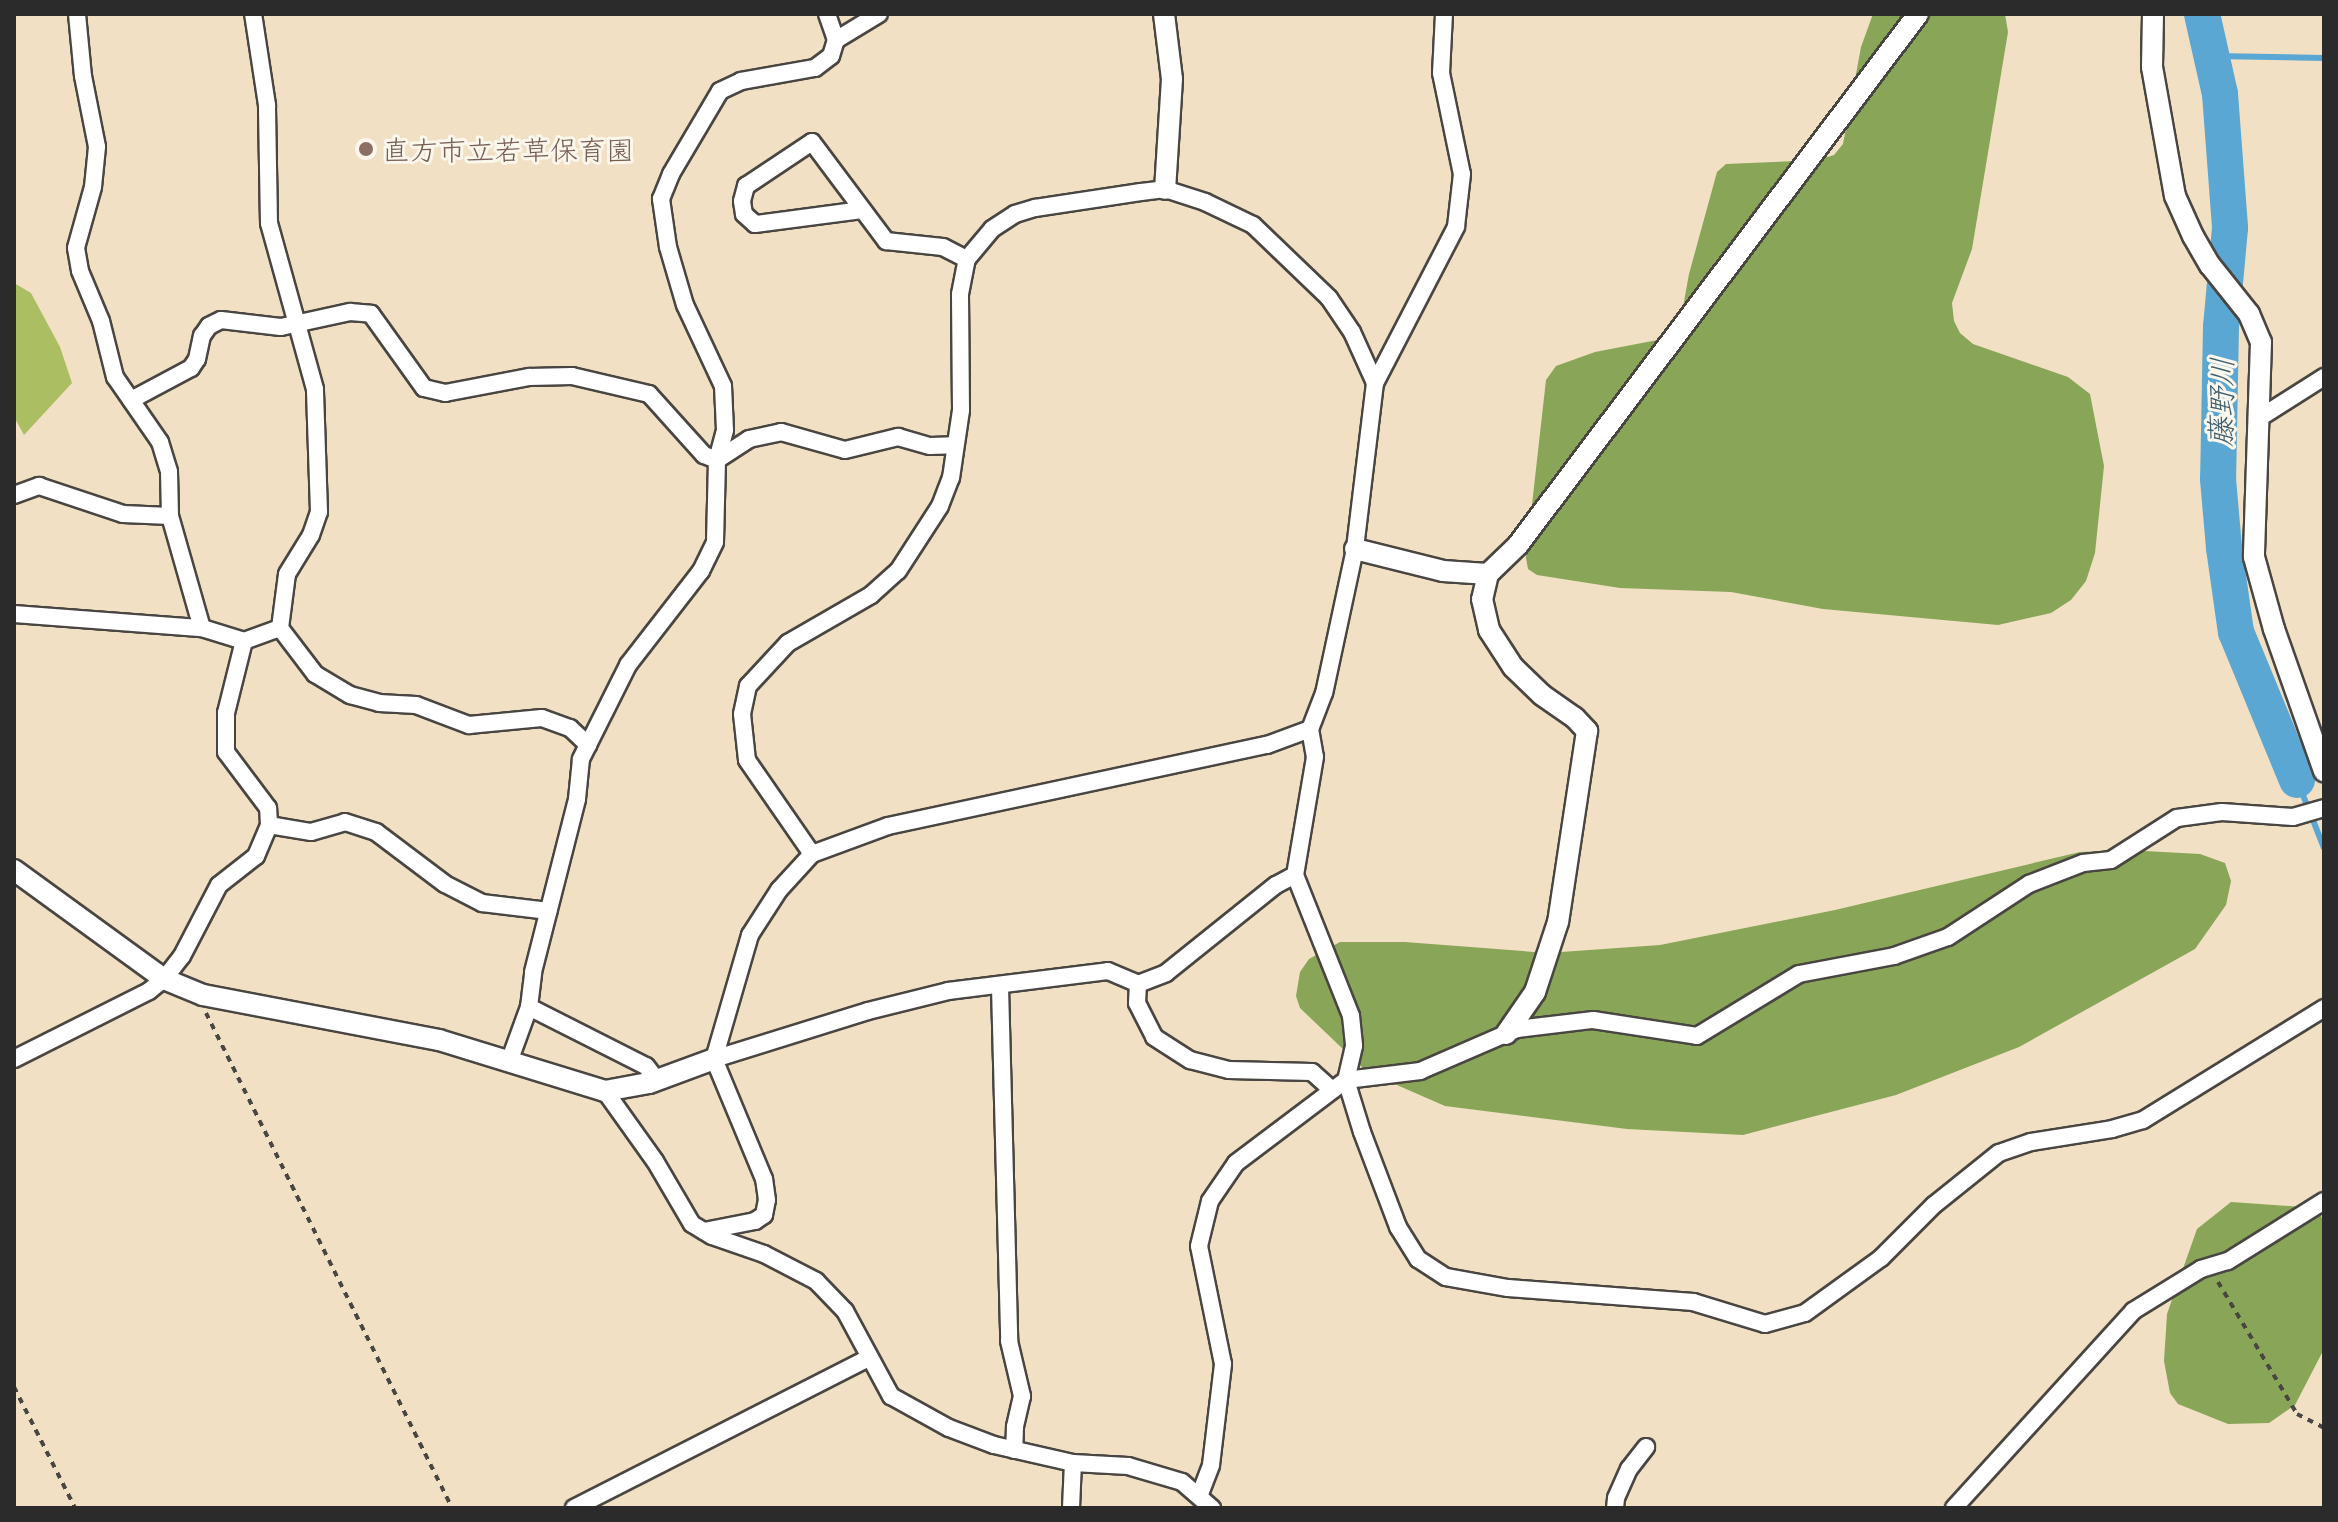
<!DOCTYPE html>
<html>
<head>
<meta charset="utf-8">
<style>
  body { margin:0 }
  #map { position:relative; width:2338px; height:1522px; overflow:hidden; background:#f1e0c3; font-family:"Playpen Sans","Klee One",sans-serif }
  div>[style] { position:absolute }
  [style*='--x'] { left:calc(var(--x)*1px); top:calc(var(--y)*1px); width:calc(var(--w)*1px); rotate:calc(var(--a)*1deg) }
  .green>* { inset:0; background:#acbe62 }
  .forest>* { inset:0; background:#89a558 }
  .stream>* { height:6px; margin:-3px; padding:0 3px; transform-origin:3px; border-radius:3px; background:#59a7d2 }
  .river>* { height:36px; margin:-18px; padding:0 18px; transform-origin:18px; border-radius:18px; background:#59a7d2 }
  .path>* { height:4px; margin-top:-2px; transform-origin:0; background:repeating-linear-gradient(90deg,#494642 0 6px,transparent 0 12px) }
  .roads { filter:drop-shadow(2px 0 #494642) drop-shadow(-2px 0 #494642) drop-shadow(0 2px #494642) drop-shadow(0 -2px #494642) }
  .minor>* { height:16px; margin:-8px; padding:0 8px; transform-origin:8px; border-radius:8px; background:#fff }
  .tertiary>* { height:20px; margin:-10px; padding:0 10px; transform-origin:10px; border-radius:10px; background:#fff }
  .dots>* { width:22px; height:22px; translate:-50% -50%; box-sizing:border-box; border:4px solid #fbf7ec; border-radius:50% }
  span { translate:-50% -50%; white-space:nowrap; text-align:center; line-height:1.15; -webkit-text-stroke:6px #fbf7ec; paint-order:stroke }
  .education-label { font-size:28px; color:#785e54 }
  .left { translate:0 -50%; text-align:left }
  .water-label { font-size:30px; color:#3d5d6e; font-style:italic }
  .frame { position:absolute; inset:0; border:16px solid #2b2b2b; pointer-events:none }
</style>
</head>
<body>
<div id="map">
  <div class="green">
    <div style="clip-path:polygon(14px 283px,31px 293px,60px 347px,72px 383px,24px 435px,14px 417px)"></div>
  </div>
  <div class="forest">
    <div style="clip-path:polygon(1873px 14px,2005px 14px,2008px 32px,1972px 249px,1952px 303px,1954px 321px,1960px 333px,1973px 344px,2068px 377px,2090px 394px,2104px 466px,2095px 553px,2086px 581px,2071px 600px,2051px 613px,1998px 625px,1823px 609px,1731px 592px,1620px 588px,1537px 575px,1528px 569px,1526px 558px,1546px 380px,1556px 366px,1595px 352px,1668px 338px,1681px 318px,1689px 274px,1717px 172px,1726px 164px,1818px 160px,1834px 155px,1843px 144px,1861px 47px)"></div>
    <div style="clip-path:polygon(2126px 850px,2200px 854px,2225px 863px,2231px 881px,2226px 905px,2195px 949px,2019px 1047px,1896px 1095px,1743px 1135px,1627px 1129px,1445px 1106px,1367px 1072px,1300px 1008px,1296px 996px,1300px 972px,1309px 959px,1340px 942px,1405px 942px,1547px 953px,1660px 945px,1835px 910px,2080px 852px)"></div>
    <div style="clip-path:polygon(2231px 1202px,2317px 1208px,2324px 1222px,2324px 1349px,2295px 1405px,2269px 1423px,2228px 1424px,2178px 1404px,2170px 1393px,2164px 1361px,2167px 1314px,2197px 1229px)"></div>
  </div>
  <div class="stream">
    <div style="--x:2213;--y:56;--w:111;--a:1"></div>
    <div style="--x:2297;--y:780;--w:73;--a:68.3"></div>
  </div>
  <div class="river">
    <div style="--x:2202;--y:14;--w:82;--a:77.3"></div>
    <div style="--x:2220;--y:94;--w:134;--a:85.7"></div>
    <div style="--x:2230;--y:228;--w:99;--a:95.2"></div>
    <div style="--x:2221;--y:327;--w:152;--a:91.1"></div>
    <div style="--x:2218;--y:479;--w:69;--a:85"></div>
    <div style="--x:2224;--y:548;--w:85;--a:81.9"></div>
    <div style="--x:2236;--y:632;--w:160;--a:67.6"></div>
  </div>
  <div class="path">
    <div style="--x:206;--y:1013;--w:553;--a:63.57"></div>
    <div style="--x:2218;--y:1282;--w:154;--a:59.1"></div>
    <div style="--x:2297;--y:1414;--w:30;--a:27"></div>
    <div style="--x:14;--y:1387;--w:136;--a:63.2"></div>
  </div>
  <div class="roads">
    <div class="minor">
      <div style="--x:77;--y:14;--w:62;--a:84.5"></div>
      <div style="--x:83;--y:76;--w:72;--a:78.8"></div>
      <div style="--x:97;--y:147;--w:40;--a:95.7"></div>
      <div style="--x:93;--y:187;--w:63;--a:105.6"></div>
      <div style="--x:76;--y:248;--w:23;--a:80"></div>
      <div style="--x:80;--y:271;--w:54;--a:67.2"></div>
      <div style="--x:101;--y:321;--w:58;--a:76"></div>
      <div style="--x:115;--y:377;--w:79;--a:55.3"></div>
      <div style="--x:160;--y:442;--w:31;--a:73"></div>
      <div style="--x:169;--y:472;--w:44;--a:88.7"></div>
      <div style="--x:170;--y:516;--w:116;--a:74.1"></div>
      <div style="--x:1444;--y:14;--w:59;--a:92.9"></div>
      <div style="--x:1441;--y:73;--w:103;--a:78.3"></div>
      <div style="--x:1462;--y:174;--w:53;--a:96.5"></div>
      <div style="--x:1456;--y:227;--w:176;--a:117.4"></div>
      <div style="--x:1375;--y:383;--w:167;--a:96.9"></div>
      <div style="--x:1355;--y:549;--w:147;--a:102.1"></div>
      <div style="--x:1324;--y:693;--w:39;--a:111"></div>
      <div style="--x:1310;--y:729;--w:28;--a:80"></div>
      <div style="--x:1315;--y:757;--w:120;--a:99.6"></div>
      <div style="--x:1295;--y:875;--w:152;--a:68.3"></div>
      <div style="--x:1351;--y:1016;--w:30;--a:84"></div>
      <div style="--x:1354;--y:1046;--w:35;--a:103"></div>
      <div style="--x:1346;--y:1080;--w:54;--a:72.9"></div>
      <div style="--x:1362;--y:1132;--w:102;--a:69.2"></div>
      <div style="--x:1398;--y:1227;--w:38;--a:58"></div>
      <div style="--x:1418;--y:1259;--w:33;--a:33"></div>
      <div style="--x:1446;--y:1277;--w:63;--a:10.1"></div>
      <div style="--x:1508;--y:1288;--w:186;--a:4.3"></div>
      <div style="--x:1693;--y:1302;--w:75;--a:17"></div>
      <div style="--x:1765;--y:1324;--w:41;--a:-15.4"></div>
      <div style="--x:1805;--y:1313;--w:94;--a:-35.9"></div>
      <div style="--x:1881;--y:1258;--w:75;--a:-45"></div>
      <div style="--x:1934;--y:1205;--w:83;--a:-38.7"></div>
      <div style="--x:1999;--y:1153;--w:34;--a:-19"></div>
      <div style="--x:2031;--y:1142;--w:82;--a:-9.1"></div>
      <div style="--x:2112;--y:1129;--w:32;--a:-16"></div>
      <div style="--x:2143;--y:1120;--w:213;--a:-31.7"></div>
      <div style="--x:836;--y:40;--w:50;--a:-31.2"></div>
      <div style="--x:862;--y:210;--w:108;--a:172.5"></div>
      <div style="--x:755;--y:224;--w:15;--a:-138"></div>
      <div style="--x:744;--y:214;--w:13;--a:-99"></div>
      <div style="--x:742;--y:201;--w:16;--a:-75"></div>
      <div style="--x:746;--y:186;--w:79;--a:-33.7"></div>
      <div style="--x:812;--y:142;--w:124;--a:53.2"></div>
      <div style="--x:886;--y:241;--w:57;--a:6"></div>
      <div style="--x:943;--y:247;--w:27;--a:27"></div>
      <div style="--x:131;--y:400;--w:68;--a:-28.1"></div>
      <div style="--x:191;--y:368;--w:11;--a:-56"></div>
      <div style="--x:197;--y:359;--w:24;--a:-78"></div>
      <div style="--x:202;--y:336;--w:12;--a:-55"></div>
      <div style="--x:209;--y:326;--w:13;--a:-27"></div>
      <div style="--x:221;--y:320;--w:60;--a:6.7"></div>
      <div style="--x:281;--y:327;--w:71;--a:-12.3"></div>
      <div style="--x:350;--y:312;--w:21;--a:5"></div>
      <div style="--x:371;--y:314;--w:91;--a:54.4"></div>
      <div style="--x:424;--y:388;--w:22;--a:13"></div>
      <div style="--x:445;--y:393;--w:86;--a:-10.8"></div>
      <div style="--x:529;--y:377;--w:43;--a:-1.3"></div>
      <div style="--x:572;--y:376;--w:79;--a:13.2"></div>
      <div style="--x:649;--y:394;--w:82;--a:48"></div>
      <div style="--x:704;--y:455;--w:14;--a:21"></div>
      <div style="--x:2261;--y:417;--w:75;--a:-32.4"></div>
      <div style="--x:717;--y:460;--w:38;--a:-33"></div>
      <div style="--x:749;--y:439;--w:33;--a:-12"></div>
      <div style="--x:781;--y:432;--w:66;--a:15.7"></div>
      <div style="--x:845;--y:450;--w:55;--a:-13.8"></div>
      <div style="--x:898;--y:437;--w:33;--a:16"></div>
      <div style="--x:930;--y:446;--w:24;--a:-2"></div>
      <div style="--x:14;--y:495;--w:27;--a:-20"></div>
      <div style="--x:39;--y:486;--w:89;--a:18.4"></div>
      <div style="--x:123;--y:514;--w:47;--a:2.4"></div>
      <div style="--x:14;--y:614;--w:189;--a:4.3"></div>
      <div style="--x:202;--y:628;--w:44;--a:17.2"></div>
      <div style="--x:244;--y:641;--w:38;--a:-20"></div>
      <div style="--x:280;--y:628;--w:54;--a:-82.6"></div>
      <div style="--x:287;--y:574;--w:46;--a:-58.4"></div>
      <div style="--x:311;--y:535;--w:24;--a:-71"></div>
      <div style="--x:319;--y:512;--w:123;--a:-91.9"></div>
      <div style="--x:315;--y:389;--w:172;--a:-105.5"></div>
      <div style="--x:269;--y:223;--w:118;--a:-91"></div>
      <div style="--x:267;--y:105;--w:92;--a:-98.7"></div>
      <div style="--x:280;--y:628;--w:58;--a:52.7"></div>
      <div style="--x:315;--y:674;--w:41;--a:31"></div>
      <div style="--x:350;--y:695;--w:30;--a:15"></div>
      <div style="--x:379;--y:703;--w:37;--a:3"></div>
      <div style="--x:416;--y:705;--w:57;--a:20.7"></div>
      <div style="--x:469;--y:725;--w:73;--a:-5.5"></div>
      <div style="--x:542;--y:718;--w:30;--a:20"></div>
      <div style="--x:570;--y:728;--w:25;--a:43"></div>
      <div style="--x:269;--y:825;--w:43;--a:9.5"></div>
      <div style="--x:311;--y:832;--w:35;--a:-16"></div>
      <div style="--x:345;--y:822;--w:33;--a:18"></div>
      <div style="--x:376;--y:832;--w:86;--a:37"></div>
      <div style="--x:445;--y:884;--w:42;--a:27.2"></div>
      <div style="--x:482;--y:903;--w:67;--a:6.8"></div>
      <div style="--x:812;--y:854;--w:114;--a:-124.7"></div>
      <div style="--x:747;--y:760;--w:46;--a:-96.2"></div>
      <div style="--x:742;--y:714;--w:29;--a:-78"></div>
      <div style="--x:748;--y:686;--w:59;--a:-47.1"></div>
      <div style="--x:788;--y:643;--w:96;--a:-30"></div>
      <div style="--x:871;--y:595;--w:36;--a:-42"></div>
      <div style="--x:898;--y:571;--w:77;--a:-57.1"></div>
      <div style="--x:940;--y:506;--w:30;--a:-69"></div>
      <div style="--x:951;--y:478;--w:69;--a:-81.6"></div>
      <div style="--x:961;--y:410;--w:116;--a:-90.5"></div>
      <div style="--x:960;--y:294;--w:36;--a:-79"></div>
      <div style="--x:967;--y:259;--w:39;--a:-50"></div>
      <div style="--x:992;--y:229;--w:27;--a:-33"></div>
      <div style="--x:1015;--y:214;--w:21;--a:-17"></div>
      <div style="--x:1035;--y:208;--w:107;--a:-8.6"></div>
      <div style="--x:1141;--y:192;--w:24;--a:-7"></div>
      <div style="--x:1165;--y:189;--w:42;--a:18"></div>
      <div style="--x:1205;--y:202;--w:53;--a:25.6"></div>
      <div style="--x:1253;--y:225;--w:105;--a:43.8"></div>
      <div style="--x:1329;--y:298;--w:41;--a:55.9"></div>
      <div style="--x:1352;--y:332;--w:56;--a:65.7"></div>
      <div style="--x:1138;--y:984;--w:19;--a:93"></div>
      <div style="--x:1137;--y:1003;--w:38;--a:63"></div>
      <div style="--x:1154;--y:1037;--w:43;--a:32.6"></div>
      <div style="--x:1190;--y:1060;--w:40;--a:14.4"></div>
      <div style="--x:1229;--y:1070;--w:83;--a:1.4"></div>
      <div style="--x:1312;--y:1072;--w:27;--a:42"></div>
      <div style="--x:1000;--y:987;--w:354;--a:88.5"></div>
      <div style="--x:1009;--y:1341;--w:57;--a:76.7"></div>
      <div style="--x:1022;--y:1396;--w:32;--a:103"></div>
      <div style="--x:1015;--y:1427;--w:23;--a:92"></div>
      <div style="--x:529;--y:1007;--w:131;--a:26.8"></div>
      <div style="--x:646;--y:1066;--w:18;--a:52"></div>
      <div style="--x:14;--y:1059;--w:151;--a:-26.7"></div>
      <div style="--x:149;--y:991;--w:19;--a:-39"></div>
      <div style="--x:164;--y:979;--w:29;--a:-52"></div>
      <div style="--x:182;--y:956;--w:80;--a:-62.5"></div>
      <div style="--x:219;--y:885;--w:47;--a:-38.1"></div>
      <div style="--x:256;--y:856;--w:34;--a:-67"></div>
      <div style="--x:269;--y:825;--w:17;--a:-93"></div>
      <div style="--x:268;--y:808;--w:70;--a:-126.9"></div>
      <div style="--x:226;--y:752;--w:39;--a:-90"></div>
      <div style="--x:226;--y:713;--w:74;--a:-76"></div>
      <div style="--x:714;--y:1059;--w:161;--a:-17.3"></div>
      <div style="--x:868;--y:1011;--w:82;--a:-14"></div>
      <div style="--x:948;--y:991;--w:161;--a:-7.1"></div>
      <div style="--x:1108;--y:971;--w:33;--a:23"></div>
      <div style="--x:1138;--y:984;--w:30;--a:-21"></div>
      <div style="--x:1166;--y:973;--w:141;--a:-38.7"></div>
      <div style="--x:1276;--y:885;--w:21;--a:-28"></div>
      <div style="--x:509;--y:1062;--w:59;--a:-70"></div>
      <div style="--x:529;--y:1007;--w:35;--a:-83"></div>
      <div style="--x:533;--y:972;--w:179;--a:-75.7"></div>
      <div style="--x:577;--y:799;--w:40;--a:-84.3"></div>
      <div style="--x:581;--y:759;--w:105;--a:-63.4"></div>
      <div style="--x:628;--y:665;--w:119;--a:-52.2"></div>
      <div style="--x:701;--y:571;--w:32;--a:-64"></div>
      <div style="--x:715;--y:542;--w:82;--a:-88.6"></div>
      <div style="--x:717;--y:460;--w:31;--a:-75"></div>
      <div style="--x:725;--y:430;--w:44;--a:-92.6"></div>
      <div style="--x:723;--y:386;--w:89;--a:-115.1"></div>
      <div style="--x:685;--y:305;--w:60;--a:-106.3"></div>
      <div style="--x:668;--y:247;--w:49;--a:-98.3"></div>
      <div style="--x:661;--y:199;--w:27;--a:-68"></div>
      <div style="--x:671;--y:174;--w:96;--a:-59.4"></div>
      <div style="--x:720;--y:91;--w:23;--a:-25"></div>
      <div style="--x:741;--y:81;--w:75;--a:-10"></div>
      <div style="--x:815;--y:68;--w:20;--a:-37"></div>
      <div style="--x:831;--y:56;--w:17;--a:-73"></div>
      <div style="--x:836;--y:40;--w:28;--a:-109"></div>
      <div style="--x:605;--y:1091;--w:86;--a:54.5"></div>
      <div style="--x:655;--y:1161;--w:73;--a:59.6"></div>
      <div style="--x:692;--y:1224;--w:23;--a:31"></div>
      <div style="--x:712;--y:1236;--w:55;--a:19.1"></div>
      <div style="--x:764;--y:1254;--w:59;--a:27.4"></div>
      <div style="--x:816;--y:1281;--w:42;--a:46"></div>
      <div style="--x:845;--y:1311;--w:97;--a:61.6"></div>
      <div style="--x:891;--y:1396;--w:66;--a:28.9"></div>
      <div style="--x:949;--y:1428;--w:48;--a:20.7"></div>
      <div style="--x:994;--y:1445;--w:81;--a:12.8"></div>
      <div style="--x:1073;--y:1463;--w:55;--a:3.1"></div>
      <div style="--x:1128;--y:1466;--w:56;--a:16.5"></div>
      <div style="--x:1182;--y:1482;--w:40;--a:41"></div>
      <div style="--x:704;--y:1231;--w:52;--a:-11.1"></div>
      <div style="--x:755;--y:1221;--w:11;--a:-34"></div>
      <div style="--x:764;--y:1215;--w:15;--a:-79"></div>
      <div style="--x:767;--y:1200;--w:21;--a:-98"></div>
      <div style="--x:764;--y:1179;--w:130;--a:-112.6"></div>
      <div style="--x:714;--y:1059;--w:129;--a:-73.8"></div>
      <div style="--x:750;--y:935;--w:54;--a:-57.2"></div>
      <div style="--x:779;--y:890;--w:49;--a:-47.5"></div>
      <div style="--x:812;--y:854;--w:81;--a:-20.2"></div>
      <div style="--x:888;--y:826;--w:388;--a:-12.1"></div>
      <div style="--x:1267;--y:745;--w:46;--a:-20.4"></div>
      <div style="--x:1200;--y:1494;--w:31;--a:-69"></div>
      <div style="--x:1211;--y:1465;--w:102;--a:-83.2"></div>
      <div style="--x:1223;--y:1364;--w:120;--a:-101.5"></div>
      <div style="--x:1199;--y:1246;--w:46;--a:-76.3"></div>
      <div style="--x:1210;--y:1201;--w:46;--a:-55.6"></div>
      <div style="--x:1236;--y:1163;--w:138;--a:-37"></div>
      <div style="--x:1346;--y:1080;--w:75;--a:-6.9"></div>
      <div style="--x:1420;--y:1071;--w:106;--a:-23.4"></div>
      <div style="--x:1517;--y:1029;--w:77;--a:-6.8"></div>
      <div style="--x:1593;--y:1020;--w:105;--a:8.7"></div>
      <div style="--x:1697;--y:1036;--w:119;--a:-31.3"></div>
      <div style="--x:1799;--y:974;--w:97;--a:-10.7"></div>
      <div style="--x:1894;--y:956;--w:57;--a:-19.4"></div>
      <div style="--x:1948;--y:937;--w:97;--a:-33.2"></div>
      <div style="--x:2029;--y:884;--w:58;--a:-21.3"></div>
      <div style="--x:2083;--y:863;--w:28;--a:-6"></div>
      <div style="--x:2111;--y:860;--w:78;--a:-32.5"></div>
      <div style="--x:2177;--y:818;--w:45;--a:-7.6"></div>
      <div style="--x:2222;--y:812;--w:71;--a:4"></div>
      <div style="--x:2293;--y:817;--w:32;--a:-16"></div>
      <div style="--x:574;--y:1508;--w:330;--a:-27"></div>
      <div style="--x:1071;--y:1508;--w:45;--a:-87.5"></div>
      <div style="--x:1615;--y:1508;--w:10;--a:-84"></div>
      <div style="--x:1616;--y:1498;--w:32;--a:-66"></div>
      <div style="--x:1629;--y:1469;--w:28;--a:-52"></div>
      <div style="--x:1954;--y:1508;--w:266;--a:-47.7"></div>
      <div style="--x:2133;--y:1311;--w:80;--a:-31.7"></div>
      <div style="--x:2201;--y:1269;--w:28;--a:-17"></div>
      <div style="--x:2228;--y:1261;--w:113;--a:-32"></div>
    </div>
    <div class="tertiary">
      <div style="--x:1164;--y:14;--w:65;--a:83"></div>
      <div style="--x:1172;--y:79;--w:110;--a:93.6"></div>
      <div style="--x:2153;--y:14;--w:53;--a:91.1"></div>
      <div style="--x:2152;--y:67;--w:131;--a:79.9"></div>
      <div style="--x:2175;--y:196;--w:44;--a:65.8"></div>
      <div style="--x:2193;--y:236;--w:34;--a:60"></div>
      <div style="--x:2210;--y:265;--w:63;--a:51.5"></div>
      <div style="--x:2249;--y:314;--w:30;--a:67"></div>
      <div style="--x:2261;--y:342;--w:215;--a:91.9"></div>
      <div style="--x:2254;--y:557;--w:75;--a:74.5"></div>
      <div style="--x:2274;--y:629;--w:151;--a:70.6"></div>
      <div style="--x:1355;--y:549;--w:91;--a:14"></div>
      <div style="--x:1443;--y:571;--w:45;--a:3.8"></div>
      <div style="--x:1488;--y:574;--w:42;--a:-44"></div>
      <div style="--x:1518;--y:545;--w:665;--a:-53.01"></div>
      <div style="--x:1488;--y:574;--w:26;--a:103"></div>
      <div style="--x:1482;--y:599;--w:32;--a:77"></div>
      <div style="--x:1489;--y:630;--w:44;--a:57"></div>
      <div style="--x:1513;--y:667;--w:40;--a:44"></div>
      <div style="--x:1542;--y:695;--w:40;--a:34.9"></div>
      <div style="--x:1575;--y:718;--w:18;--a:47"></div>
      <div style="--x:1587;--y:731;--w:193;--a:98.6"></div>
      <div style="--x:1558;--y:922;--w:74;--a:108.2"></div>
      <div style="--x:1535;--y:992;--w:51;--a:124.6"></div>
      <div style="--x:14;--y:870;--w:185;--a:36"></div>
      <div style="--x:164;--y:979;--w:42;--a:22.3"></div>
      <div style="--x:203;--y:995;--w:240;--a:10.8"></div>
      <div style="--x:439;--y:1040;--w:174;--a:17.1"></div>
      <div style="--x:605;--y:1091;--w:45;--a:-10.3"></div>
      <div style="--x:649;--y:1083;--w:69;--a:-20.3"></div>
    </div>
  </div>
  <div class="dots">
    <div style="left:366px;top:149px;background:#8d6e63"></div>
  </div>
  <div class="education-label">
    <span class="left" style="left:382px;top:149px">直方市立若草保育園</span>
  </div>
  <div class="water-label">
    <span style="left:2220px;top:402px;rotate:-89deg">藤野川</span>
  </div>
  <div class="frame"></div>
</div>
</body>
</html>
